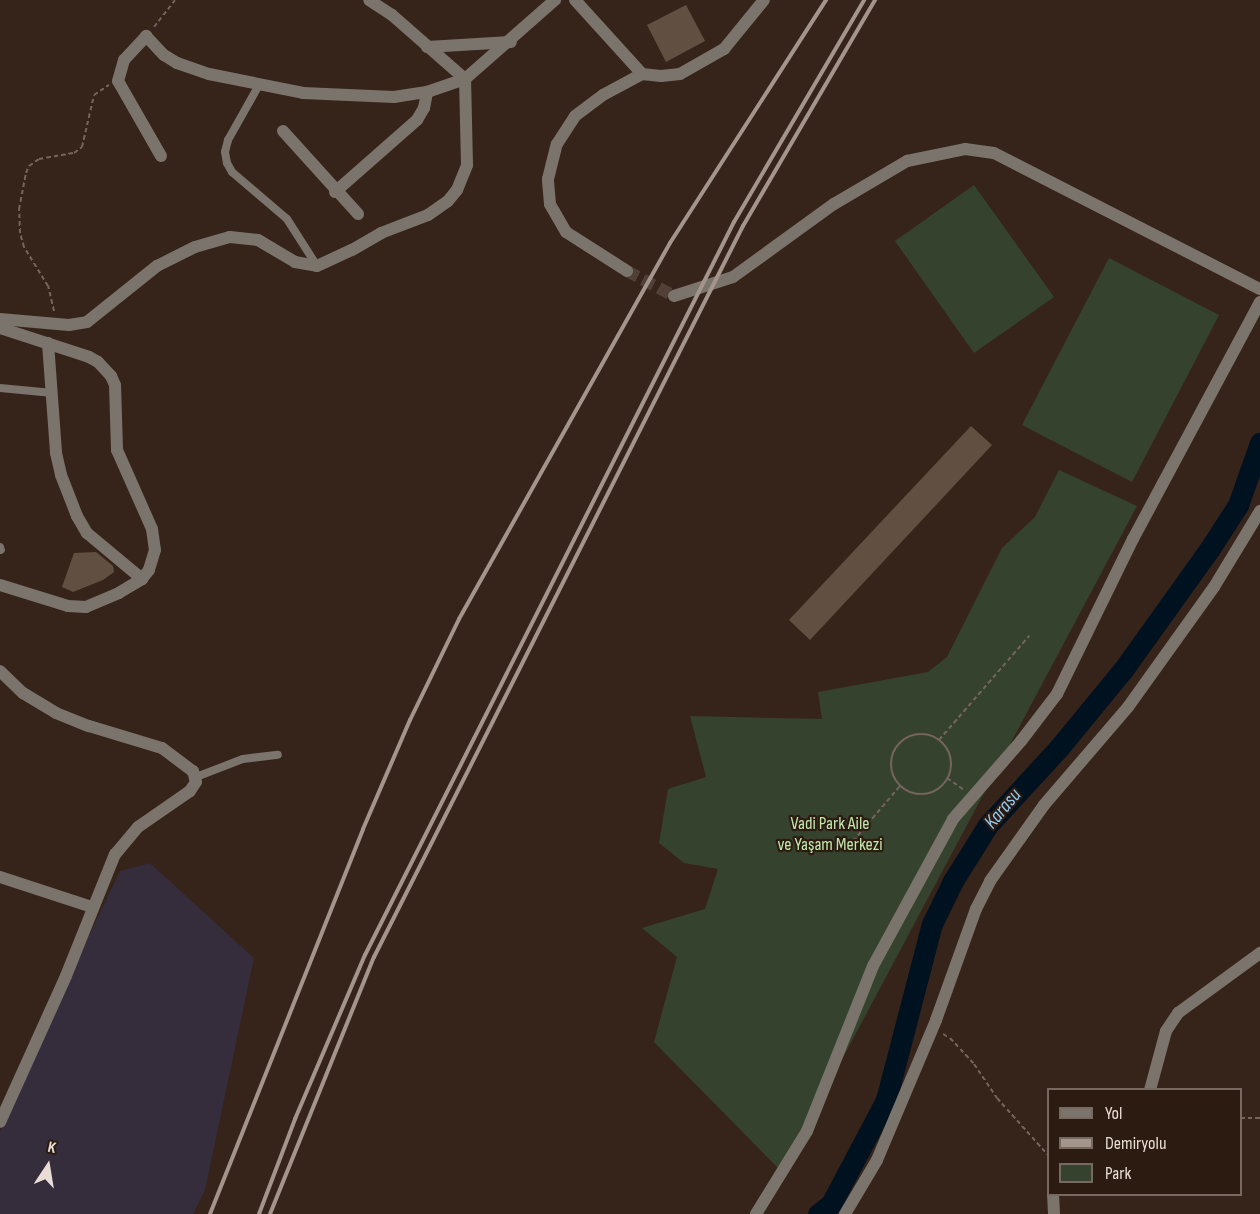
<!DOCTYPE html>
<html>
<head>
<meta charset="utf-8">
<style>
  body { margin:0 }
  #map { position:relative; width:1260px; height:1214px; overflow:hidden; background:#36241a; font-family:"Sofia Sans Condensed",sans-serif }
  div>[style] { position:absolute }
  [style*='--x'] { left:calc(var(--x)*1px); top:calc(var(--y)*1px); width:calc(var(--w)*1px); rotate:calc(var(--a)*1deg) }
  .industrial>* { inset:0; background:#352c3c }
  .green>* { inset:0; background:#35432e }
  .river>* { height:21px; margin:-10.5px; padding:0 10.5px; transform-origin:10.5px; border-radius:10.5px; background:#001120 }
  .building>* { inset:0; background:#615042 }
  .minor-tunnel>* { height:12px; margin-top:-6px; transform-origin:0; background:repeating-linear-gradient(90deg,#514036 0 12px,transparent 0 18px) }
  .path>* { height:2px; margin-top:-1px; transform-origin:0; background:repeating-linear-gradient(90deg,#74645b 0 4.5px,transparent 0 7.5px) }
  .path>.ring { margin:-1px; padding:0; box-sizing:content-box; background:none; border:2px solid #74645b; border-radius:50% }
  .service>* { height:8px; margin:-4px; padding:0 4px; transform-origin:4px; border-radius:4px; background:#7a746c }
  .minor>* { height:12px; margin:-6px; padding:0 6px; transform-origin:6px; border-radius:6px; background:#7a746c }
  .tertiary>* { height:12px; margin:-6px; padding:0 6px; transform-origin:6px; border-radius:6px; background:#7a746c }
  .rail>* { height:4px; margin:-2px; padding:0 2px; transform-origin:2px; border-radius:2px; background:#a3948c }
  span { translate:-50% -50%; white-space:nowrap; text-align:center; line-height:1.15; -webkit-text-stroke:4.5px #2b1b10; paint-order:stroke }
  .park-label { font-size:18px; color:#c2e7ae }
  .water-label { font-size:20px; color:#90cdf7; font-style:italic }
  .legend { position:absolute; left:1047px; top:1088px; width:195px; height:108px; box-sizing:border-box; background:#2b1b10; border:2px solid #77695f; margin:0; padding:8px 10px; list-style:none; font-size:18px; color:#e9ddd6 }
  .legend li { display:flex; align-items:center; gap:12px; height:30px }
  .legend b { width:30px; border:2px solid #77695f }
  .north { position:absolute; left:18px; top:1136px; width:60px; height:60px; -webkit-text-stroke:4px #2b1b10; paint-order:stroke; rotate:12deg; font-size:16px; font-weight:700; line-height:24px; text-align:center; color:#e9ddd6 }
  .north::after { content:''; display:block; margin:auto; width:21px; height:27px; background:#e9ddd6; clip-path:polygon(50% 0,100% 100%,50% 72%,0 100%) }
</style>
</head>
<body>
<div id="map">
  <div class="industrial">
    <div style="clip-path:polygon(150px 863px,254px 958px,205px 1190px,193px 1214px,0 1214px,0 1132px,61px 994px,120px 871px)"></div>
  </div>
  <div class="green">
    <div style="clip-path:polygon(974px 185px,1054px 297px,974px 353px,895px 241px)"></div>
    <div style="clip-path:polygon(1109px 258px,1219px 315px,1132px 482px,1022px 425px)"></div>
    <div style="clip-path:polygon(1059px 470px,1137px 506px,782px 1172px,654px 1042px,677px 957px,642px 928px,705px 909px,718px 869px,684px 863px,659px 843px,668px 789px,706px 777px,690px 716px,822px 719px,818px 692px,928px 672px,947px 657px,1002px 548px,1035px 517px)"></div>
  </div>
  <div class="river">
    <div style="--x:818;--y:1214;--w:16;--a:-38"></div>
    <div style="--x:831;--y:1204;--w:118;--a:-62.1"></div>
    <div style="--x:886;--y:1100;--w:182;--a:-75.4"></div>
    <div style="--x:932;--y:924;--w:48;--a:-64"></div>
    <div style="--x:953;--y:881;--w:66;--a:-58"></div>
    <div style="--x:988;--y:825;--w:103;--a:-47.4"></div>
    <div style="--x:1058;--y:749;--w:102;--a:-50.6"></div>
    <div style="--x:1123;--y:670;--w:148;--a:-54.4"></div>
    <div style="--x:1209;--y:550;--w:54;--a:-57.2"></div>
    <div style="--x:1238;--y:505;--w:66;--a:-70.5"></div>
  </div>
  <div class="building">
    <div style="clip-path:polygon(686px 5px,705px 41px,666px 62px,647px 25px)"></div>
    <div style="clip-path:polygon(971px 426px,992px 445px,810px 640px,789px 620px)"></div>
    <div style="clip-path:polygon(96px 552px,113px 566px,114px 572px,103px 580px,73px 592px,62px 587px,74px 553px)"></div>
  </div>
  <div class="minor-tunnel">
    <div style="--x:627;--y:271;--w:53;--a:28"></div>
  </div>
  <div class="path">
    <div style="--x:154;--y:27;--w:34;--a:-52"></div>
    <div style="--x:54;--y:311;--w:26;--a:-103"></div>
    <div style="--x:48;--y:286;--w:46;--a:-121.6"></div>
    <div style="--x:24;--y:247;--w:15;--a:-106"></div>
    <div style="--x:20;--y:233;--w:24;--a:-92"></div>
    <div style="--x:19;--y:209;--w:37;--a:-79"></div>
    <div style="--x:26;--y:173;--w:8;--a:-67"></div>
    <div style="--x:29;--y:166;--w:12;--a:-35"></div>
    <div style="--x:39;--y:159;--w:36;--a:-10"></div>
    <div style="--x:74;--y:153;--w:10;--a:-37"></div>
    <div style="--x:82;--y:147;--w:53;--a:-77"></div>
    <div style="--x:94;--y:95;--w:18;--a:-34"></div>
    <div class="ring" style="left:891px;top:734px;width:58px;height:58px"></div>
    <div style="--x:939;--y:740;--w:138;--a:-49.1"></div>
    <div style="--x:947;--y:778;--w:21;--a:35"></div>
    <div style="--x:848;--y:847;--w:80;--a:-49.6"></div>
    <div style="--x:943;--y:1034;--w:8;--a:30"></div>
    <div style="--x:950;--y:1038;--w:35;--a:47"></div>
    <div style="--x:974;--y:1064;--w:41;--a:55.9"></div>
    <div style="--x:997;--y:1098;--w:76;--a:48.2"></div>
    <div style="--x:1240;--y:1118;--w:20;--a:0"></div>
  </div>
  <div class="service">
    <div style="--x:259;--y:85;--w:63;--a:119.4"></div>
    <div style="--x:228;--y:140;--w:12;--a:104"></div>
    <div style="--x:225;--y:152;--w:11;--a:80"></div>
    <div style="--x:227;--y:163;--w:10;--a:61"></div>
    <div style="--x:232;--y:172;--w:72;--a:40.5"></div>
    <div style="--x:287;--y:219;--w:56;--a:57.4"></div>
    <div style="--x:0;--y:388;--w:53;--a:5.4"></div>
    <div style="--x:0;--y:547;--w:3;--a:72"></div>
    <div style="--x:196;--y:777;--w:50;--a:-21"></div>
    <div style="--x:243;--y:759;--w:35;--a:-7"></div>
  </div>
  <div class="minor">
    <div style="--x:575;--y:0;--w:100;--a:47.8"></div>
    <div style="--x:642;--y:74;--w:19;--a:6"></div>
    <div style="--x:661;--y:76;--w:19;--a:-6"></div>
    <div style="--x:680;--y:74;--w:51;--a:-29.6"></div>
    <div style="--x:724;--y:49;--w:63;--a:-50.8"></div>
    <div style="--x:427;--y:47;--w:84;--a:-3.4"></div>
    <div style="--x:283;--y:131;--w:112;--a:47.9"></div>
    <div style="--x:161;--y:156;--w:86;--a:-119.8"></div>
    <div style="--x:118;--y:81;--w:22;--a:-74"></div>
    <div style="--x:124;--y:60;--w:33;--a:-47"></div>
    <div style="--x:146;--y:36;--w:26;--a:47"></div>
    <div style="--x:164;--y:55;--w:15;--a:32"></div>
    <div style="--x:177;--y:63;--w:34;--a:19"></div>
    <div style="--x:209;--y:74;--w:96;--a:11.4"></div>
    <div style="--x:303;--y:93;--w:91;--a:2.5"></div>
    <div style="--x:394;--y:97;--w:33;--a:-9"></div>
    <div style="--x:427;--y:92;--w:40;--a:-18.9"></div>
    <div style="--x:465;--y:79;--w:120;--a:-41.3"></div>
    <div style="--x:335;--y:192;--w:109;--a:-41.3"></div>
    <div style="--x:417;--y:120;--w:14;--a:-60"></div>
    <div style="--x:424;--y:108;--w:16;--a:-79"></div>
    <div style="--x:627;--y:271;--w:72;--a:-147.4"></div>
    <div style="--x:566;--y:232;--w:32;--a:-120"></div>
    <div style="--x:550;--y:204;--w:25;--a:-95"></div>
    <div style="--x:548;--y:179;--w:36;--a:-76"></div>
    <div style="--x:557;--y:144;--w:33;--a:-57"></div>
    <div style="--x:575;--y:116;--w:35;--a:-37"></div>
    <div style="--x:603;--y:95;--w:44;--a:-28.3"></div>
    <div style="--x:674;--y:296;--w:62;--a:-17.9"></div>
    <div style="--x:733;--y:277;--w:125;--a:-35.9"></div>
    <div style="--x:834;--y:204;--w:85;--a:-30.5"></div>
    <div style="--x:907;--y:161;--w:59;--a:-11.7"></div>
    <div style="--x:965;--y:149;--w:29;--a:8"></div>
    <div style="--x:994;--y:153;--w:299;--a:27.1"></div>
    <div style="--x:0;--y:319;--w:69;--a:5"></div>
    <div style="--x:69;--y:325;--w:18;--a:-9"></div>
    <div style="--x:87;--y:322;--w:90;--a:-38.7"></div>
    <div style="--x:157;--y:266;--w:42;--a:-26.6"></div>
    <div style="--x:195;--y:247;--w:36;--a:-16"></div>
    <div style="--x:230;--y:237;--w:28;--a:6"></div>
    <div style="--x:258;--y:240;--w:43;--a:30.7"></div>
    <div style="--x:295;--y:262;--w:22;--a:10"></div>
    <div style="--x:317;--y:266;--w:38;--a:-25"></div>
    <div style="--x:352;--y:250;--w:34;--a:-30"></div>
    <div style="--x:381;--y:233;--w:50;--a:-21"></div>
    <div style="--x:428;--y:215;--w:24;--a:-35"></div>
    <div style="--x:448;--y:201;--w:14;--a:-51"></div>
    <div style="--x:457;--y:190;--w:27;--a:-68"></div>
    <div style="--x:467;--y:165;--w:86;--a:-91.3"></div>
    <div style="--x:465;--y:79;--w:97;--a:-138.8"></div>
    <div style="--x:392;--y:15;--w:27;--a:-147"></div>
    <div style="--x:0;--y:328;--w:94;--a:18"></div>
    <div style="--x:89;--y:357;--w:10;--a:29"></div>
    <div style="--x:98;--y:362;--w:19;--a:47"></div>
    <div style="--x:111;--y:376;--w:10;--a:66"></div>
    <div style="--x:115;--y:385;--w:65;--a:88.2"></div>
    <div style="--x:117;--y:450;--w:86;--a:66.1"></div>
    <div style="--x:152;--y:529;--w:21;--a:82"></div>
    <div style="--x:155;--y:550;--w:21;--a:107"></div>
    <div style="--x:149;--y:570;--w:11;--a:128"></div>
    <div style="--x:142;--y:579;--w:27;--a:149"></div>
    <div style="--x:119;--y:593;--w:36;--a:157"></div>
    <div style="--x:86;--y:607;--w:18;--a:-177"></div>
    <div style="--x:68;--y:606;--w:71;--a:-162.8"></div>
    <div style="--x:48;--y:343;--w:110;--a:85.8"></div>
    <div style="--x:56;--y:453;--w:23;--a:77"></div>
    <div style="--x:61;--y:475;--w:44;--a:68.7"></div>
    <div style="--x:77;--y:516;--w:20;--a:60"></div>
    <div style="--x:87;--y:533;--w:72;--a:39.9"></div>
    <div style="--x:0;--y:671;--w:32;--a:44"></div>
    <div style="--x:23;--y:693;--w:39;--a:31"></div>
    <div style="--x:56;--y:713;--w:35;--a:22"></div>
    <div style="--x:89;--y:726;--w:76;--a:16.8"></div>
    <div style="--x:162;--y:748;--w:39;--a:37"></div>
    <div style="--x:193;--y:771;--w:11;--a:75"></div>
    <div style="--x:196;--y:782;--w:11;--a:124"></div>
    <div style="--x:190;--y:791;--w:63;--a:145.3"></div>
    <div style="--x:138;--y:827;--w:35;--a:130"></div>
    <div style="--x:115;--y:854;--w:131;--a:111.9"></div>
    <div style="--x:66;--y:976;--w:160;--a:114.3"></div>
    <div style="--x:0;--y:877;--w:97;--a:18.1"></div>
    <div style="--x:1150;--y:1090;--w:61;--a:-74.8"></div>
    <div style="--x:1166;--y:1031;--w:22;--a:-56"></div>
    <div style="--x:1178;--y:1013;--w:102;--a:-36.2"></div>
    <div style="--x:1053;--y:1194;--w:20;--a:87"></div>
  </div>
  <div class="tertiary">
    <div style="--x:756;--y:1214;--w:97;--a:-58.4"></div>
    <div style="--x:807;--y:1131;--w:178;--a:-68.2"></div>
    <div style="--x:873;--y:966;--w:167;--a:-61.4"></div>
    <div style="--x:953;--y:819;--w:103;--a:-48.9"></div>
    <div style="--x:1021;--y:741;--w:59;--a:-52.5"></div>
    <div style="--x:1057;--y:694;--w:173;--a:-63.9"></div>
    <div style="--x:1133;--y:539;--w:269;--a:-61.8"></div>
    <div style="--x:845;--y:1214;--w:63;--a:-59.3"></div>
    <div style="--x:877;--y:1160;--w:152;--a:-67.1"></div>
    <div style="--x:936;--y:1020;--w:118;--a:-70.2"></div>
    <div style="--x:976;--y:909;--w:31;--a:-63"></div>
    <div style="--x:990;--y:881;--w:93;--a:-54.6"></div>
    <div style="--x:1044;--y:805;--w:129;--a:-49.4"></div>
    <div style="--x:1128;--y:707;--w:148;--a:-54.4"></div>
    <div style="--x:1214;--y:587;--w:89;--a:-58.8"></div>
  </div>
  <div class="rail">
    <div style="--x:210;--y:1214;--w:414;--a:-68.3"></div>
    <div style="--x:363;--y:829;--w:119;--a:-66.7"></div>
    <div style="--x:410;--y:720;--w:112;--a:-64.1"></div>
    <div style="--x:459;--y:619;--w:431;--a:-60.7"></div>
    <div style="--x:670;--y:243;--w:289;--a:-57.3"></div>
    <div style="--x:259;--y:1214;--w:102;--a:-69.2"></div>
    <div style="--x:295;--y:1119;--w:178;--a:-66.9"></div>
    <div style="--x:365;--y:955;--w:821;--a:-63.28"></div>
    <div style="--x:734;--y:222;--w:257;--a:-59.6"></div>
    <div style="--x:270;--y:1214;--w:277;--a:-68"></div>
    <div style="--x:374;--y:957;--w:819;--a:-63.22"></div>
    <div style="--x:743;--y:226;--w:262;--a:-59.7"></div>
  </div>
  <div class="park-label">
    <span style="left:830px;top:835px">Vadi Park Aile<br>ve Yaşam Merkezi</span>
  </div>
  <div class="water-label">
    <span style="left:1003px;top:809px;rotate:-50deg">Karasu</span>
  </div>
  <ul class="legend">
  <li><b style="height:8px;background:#7a746c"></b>Yol</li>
  <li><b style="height:8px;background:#a3948c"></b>Demiryolu</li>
  <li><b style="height:16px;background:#35432e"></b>Park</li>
  </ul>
  <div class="north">K</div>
</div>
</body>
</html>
